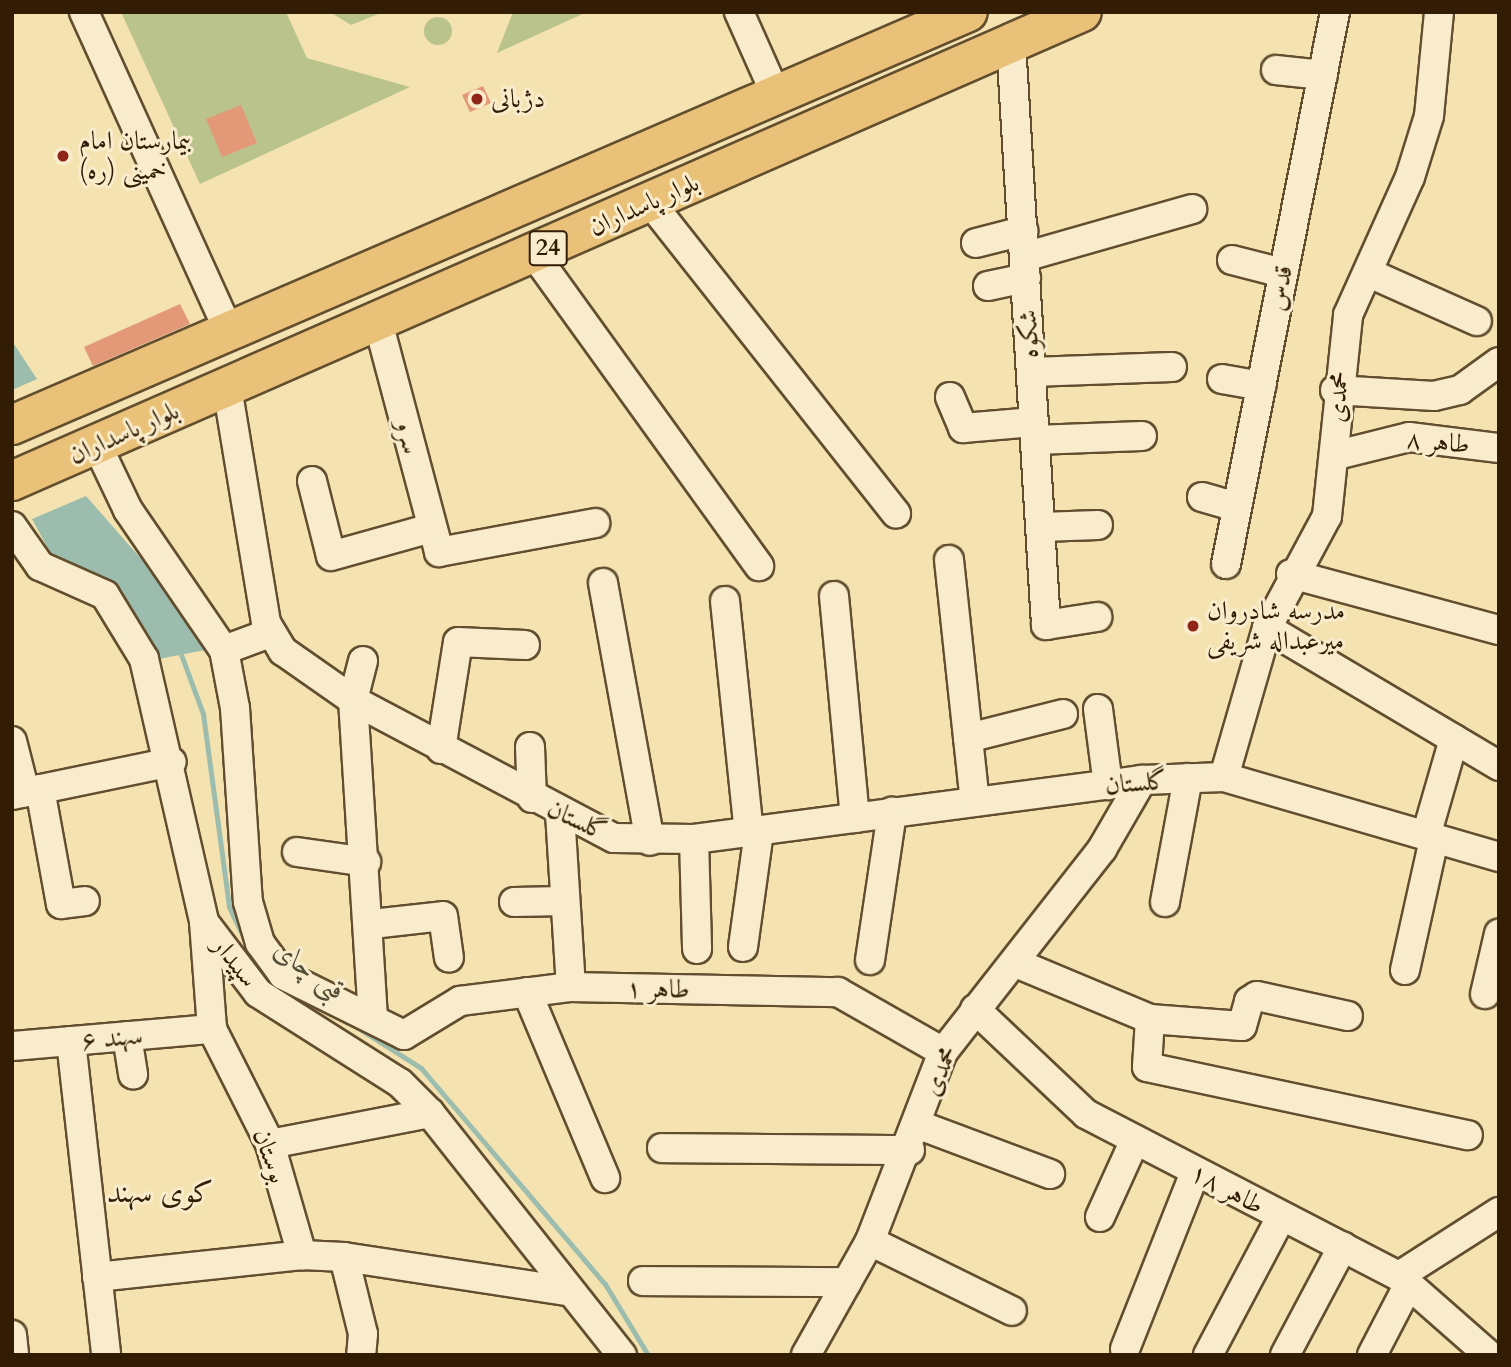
<!DOCTYPE html>
<html>
<head>
<meta charset="utf-8">
<style>
  body { margin:0 }
  #map { position:relative; width:1511px; height:1367px; overflow:hidden; background:#f4e2b1; font-family:Cardo,Amiri,serif }
  div>[style] { position:absolute }
  [style*='--x'] { left:calc(var(--x)*1px); top:calc(var(--y)*1px); width:calc(var(--w)*1px); rotate:calc(var(--a)*1deg) }
  .green>* { inset:0; background:#bbc38c }
  .round { border-radius:50% }
  .water>* { inset:0; background:#9cbdad }
  .stream>* { height:5px; margin:-2.5px; padding:0 2.5px; transform-origin:2.5px; border-radius:2.5px; background:#9cbdad }
  .building>* { inset:0; background:#e39877 }
  .roads { filter:drop-shadow(2px 0 #624e2f) drop-shadow(-2px 0 #624e2f) drop-shadow(0 2px #624e2f) drop-shadow(0 -2px #624e2f) }
  .minor>* { height:28px; margin:-14px; padding:0 14px; transform-origin:14px; border-radius:14px; background:#f8eccc }
  .highway>* { height:38px; margin:-19px; padding:0 19px; transform-origin:19px; border-radius:19px; background:#eac178 }
  .dots>* { width:19px; height:19px; translate:-50% -50%; box-sizing:border-box; border:4px solid #f8eccc; border-radius:50% }
  span { translate:-50% -50%; white-space:nowrap; text-align:center; line-height:1.15; -webkit-text-stroke:6px #f8eccc; paint-order:stroke }
  .shield-label span { padding:2px 5px; background:#f8eccc; border:2px solid; border-radius:5px; -webkit-text-stroke-width:0 }
  .shield-label { font-size:24px; color:#321d04; font-weight:700 }
  .poi-label { font-size:26px; color:#321d04 }
  .left { translate:0 -50%; text-align:left }
  .street-label { font-size:26px; color:#321d04 }
  .water-label { font-size:28px; color:#524d37; font-style:italic }
  .quarter-label { font-size:30px; color:#321d04 }
  .frame { position:absolute; inset:0; border:14px solid #321d04; pointer-events:none }
</style>
</head>
<body>
<div id="map">
  <div class="green">
    <div style="clip-path:polygon(121px 12px,286px 12px,307px 58px,410px 87px,200px 184px)"></div>
    <div style="clip-path:polygon(330px 12px,383px 12px,351px 25px)"></div>
    <div style="clip-path:polygon(513px 12px,587px 12px,497px 53px)"></div>
    <div class="round" style="left:424px;top:17px;width:28px;height:28px"></div>
  </div>
  <div class="water">
    <div style="clip-path:polygon(12px 341px,37px 379px,12px 390px)"></div>
    <div style="clip-path:polygon(86px 496px,200px 626px,210px 649px,159px 659px,113px 586px,51px 554px,32px 519px)"></div>
  </div>
  <div class="stream">
    <div style="--x:179;--y:649;--w:69;--a:69.7"></div>
    <div style="--x:203;--y:714;--w:195;--a:82.3"></div>
    <div style="--x:229;--y:907;--w:51;--a:64.4"></div>
    <div style="--x:355;--y:1026;--w:78;--a:32.5"></div>
    <div style="--x:421;--y:1068;--w:284;--a:49.6"></div>
    <div style="--x:605;--y:1284;--w:83;--a:58.8"></div>
  </div>
  <div class="building">
    <div style="clip-path:polygon(483px 86px,491px 103px,470px 112px,462px 95px)"></div>
    <div style="clip-path:polygon(241px 105px,257px 143px,222px 157px,206px 119px)"></div>
    <div style="clip-path:polygon(180px 304px,190px 324px,93px 366px,84px 347px)"></div>
  </div>
  <div class="roads">
    <div class="minor">
      <div style="--x:84;--y:12;--w:349;--a:65.6"></div>
      <div style="--x:739;--y:12;--w:91;--a:66"></div>
      <div style="--x:1011;--y:43;--w:583;--a:86.56"></div>
      <div style="--x:1046;--y:625;--w:52;--a:-8.9"></div>
      <div style="--x:1276;--y:70;--w:47;--a:6.1"></div>
      <div style="--x:650;--y:202;--w:397;--a:51.7"></div>
      <div style="--x:976;--y:243;--w:49;--a:-14.3"></div>
      <div style="--x:534;--y:254;--w:385;--a:54.2"></div>
      <div style="--x:1024;--y:257;--w:175;--a:-15.9"></div>
      <div style="--x:1232;--y:260;--w:53;--a:14.3"></div>
      <div style="--x:1369;--y:273;--w:118;--a:24"></div>
      <div style="--x:988;--y:286;--w:39;--a:-12"></div>
      <div style="--x:378;--y:322;--w:238;--a:75.1"></div>
      <div style="--x:439;--y:552;--w:159;--a:-10.5"></div>
      <div style="--x:1031;--y:372;--w:141;--a:-2"></div>
      <div style="--x:1222;--y:379;--w:40;--a:10"></div>
      <div style="--x:227;--y:387;--w:239;--a:80.6"></div>
      <div style="--x:266;--y:623;--w:33;--a:59"></div>
      <div style="--x:283;--y:651;--w:85;--a:35"></div>
      <div style="--x:353;--y:700;--w:295;--a:27.9"></div>
      <div style="--x:614;--y:838;--w:80;--a:0.7"></div>
      <div style="--x:694;--y:839;--w:452;--a:-7.5"></div>
      <div style="--x:1142;--y:780;--w:82;--a:-2.1"></div>
      <div style="--x:1224;--y:777;--w:286;--a:16.2"></div>
      <div style="--x:1335;--y:390;--w:99;--a:3.5"></div>
      <div style="--x:1434;--y:396;--w:27;--a:-13"></div>
      <div style="--x:1460;--y:390;--w:48;--a:-35.7"></div>
      <div style="--x:950;--y:397;--w:34;--a:67"></div>
      <div style="--x:963;--y:428;--w:71;--a:-4.8"></div>
      <div style="--x:1035;--y:440;--w:107;--a:-2.1"></div>
      <div style="--x:97;--y:445;--w:72;--a:64.5"></div>
      <div style="--x:128;--y:510;--w:170;--a:55.6"></div>
      <div style="--x:224;--y:650;--w:59;--a:79.3"></div>
      <div style="--x:235;--y:708;--w:194;--a:86.2"></div>
      <div style="--x:248;--y:902;--w:43;--a:73.7"></div>
      <div style="--x:260;--y:943;--w:39;--a:54"></div>
      <div style="--x:283;--y:975;--w:135;--a:26.4"></div>
      <div style="--x:404;--y:1035;--w:66;--a:-31.3"></div>
      <div style="--x:460;--y:1001;--w:112;--a:-7.2"></div>
      <div style="--x:571;--y:987;--w:267;--a:1.1"></div>
      <div style="--x:838;--y:992;--w:121;--a:29.7"></div>
      <div style="--x:1337;--y:455;--w:74;--a:-14"></div>
      <div style="--x:1409;--y:437;--w:91;--a:7"></div>
      <div style="--x:312;--y:481;--w:77;--a:75.8"></div>
      <div style="--x:331;--y:556;--w:104;--a:-15.6"></div>
      <div style="--x:1202;--y:497;--w:36;--a:16"></div>
      <div style="--x:12;--y:526;--w:49;--a:55"></div>
      <div style="--x:40;--y:566;--w:71;--a:24"></div>
      <div style="--x:105;--y:595;--w:75;--a:58.6"></div>
      <div style="--x:144;--y:659;--w:270;--a:77.1"></div>
      <div style="--x:204;--y:922;--w:89;--a:52.7"></div>
      <div style="--x:258;--y:993;--w:168;--a:32.4"></div>
      <div style="--x:400;--y:1083;--w:42;--a:45"></div>
      <div style="--x:430;--y:1113;--w:309;--a:51.6"></div>
      <div style="--x:1041;--y:527;--w:57;--a:-2"></div>
      <div style="--x:949;--y:560;--w:243;--a:83.9"></div>
      <div style="--x:1226;--y:564;--w:563;--a:-78.83"></div>
      <div style="--x:1291;--y:574;--w:215;--a:15.1"></div>
      <div style="--x:603;--y:583;--w:262;--a:79.7"></div>
      <div style="--x:834;--y:596;--w:223;--a:84.6"></div>
      <div style="--x:725;--y:601;--w:234;--a:84.1"></div>
      <div style="--x:1267;--y:628;--w:270;--a:30.7"></div>
      <div style="--x:224;--y:650;--w:49;--a:-20.3"></div>
      <div style="--x:363;--y:661;--w:40;--a:104.4"></div>
      <div style="--x:353;--y:700;--w:317;--a:86.4"></div>
      <div style="--x:1098;--y:709;--w:77;--a:82.5"></div>
      <div style="--x:968;--y:738;--w:98;--a:-14.2"></div>
      <div style="--x:12;--y:741;--w:53;--a:75.7"></div>
      <div style="--x:530;--y:747;--w:51;--a:87.8"></div>
      <div style="--x:441;--y:749;--w:108;--a:-81"></div>
      <div style="--x:458;--y:642;--w:67;--a:2.6"></div>
      <div style="--x:1224;--y:777;--w:155;--a:-73.9"></div>
      <div style="--x:1267;--y:628;--w:127;--a:-61.8"></div>
      <div style="--x:1327;--y:516;--w:202;--a:-84"></div>
      <div style="--x:1348;--y:315;--w:151;--a:-65.8"></div>
      <div style="--x:1410;--y:177;--w:64;--a:-72.7"></div>
      <div style="--x:1429;--y:116;--w:104;--a:-84.5"></div>
      <div style="--x:40;--y:789;--w:117;--a:79.7"></div>
      <div style="--x:61;--y:904;--w:24;--a:-7"></div>
      <div style="--x:12;--y:795;--w:163;--a:-11.7"></div>
      <div style="--x:560;--y:813;--w:174;--a:86.4"></div>
      <div style="--x:1426;--y:836;--w:101;--a:-73.9"></div>
      <div style="--x:694;--y:839;--w:110;--a:88.4"></div>
      <div style="--x:297;--y:852;--w:70;--a:8.2"></div>
      <div style="--x:514;--y:902;--w:51;--a:-1.1"></div>
      <div style="--x:1165;--y:902;--w:126;--a:-79.5"></div>
      <div style="--x:204;--y:922;--w:107;--a:85.7"></div>
      <div style="--x:212;--y:1029;--w:129;--a:63.2"></div>
      <div style="--x:270;--y:1144;--w:116;--a:73.9"></div>
      <div style="--x:302;--y:1255;--w:42;--a:2.7"></div>
      <div style="--x:344;--y:1257;--w:79;--a:76.1"></div>
      <div style="--x:363;--y:1334;--w:21;--a:95"></div>
      <div style="--x:372;--y:924;--w:71;--a:-6.4"></div>
      <div style="--x:443;--y:916;--w:42;--a:81.9"></div>
      <div style="--x:743;--y:947;--w:116;--a:-82.1"></div>
      <div style="--x:870;--y:960;--w:150;--a:-81.5"></div>
      <div style="--x:1016;--y:963;--w:145;--a:22.7"></div>
      <div style="--x:1150;--y:1019;--w:48;--a:93.6"></div>
      <div style="--x:1147;--y:1067;--w:328;--a:12"></div>
      <div style="--x:1405;--y:970;--w:134;--a:-77.5"></div>
      <div style="--x:527;--y:992;--w:202;--a:67.2"></div>
      <div style="--x:1485;--y:994;--w:62;--a:-76.9"></div>
      <div style="--x:975;--y:1009;--w:153;--a:43.4"></div>
      <div style="--x:1086;--y:1114;--w:352;--a:27.4"></div>
      <div style="--x:1399;--y:1276;--w:120;--a:41.3"></div>
      <div style="--x:1150;--y:1019;--w:92;--a:4.4"></div>
      <div style="--x:1242;--y:1026;--w:26;--a:-74"></div>
      <div style="--x:1249;--y:1001;--w:9;--a:-32"></div>
      <div style="--x:1257;--y:996;--w:93;--a:12.4"></div>
      <div style="--x:127;--y:1036;--w:39;--a:81"></div>
      <div style="--x:71;--y:1041;--w:316;--a:83.6"></div>
      <div style="--x:12;--y:1046;--w:201;--a:-4.9"></div>
      <div style="--x:919;--y:1125;--w:140;--a:20.5"></div>
      <div style="--x:270;--y:1144;--w:163;--a:-11"></div>
      <div style="--x:662;--y:1148;--w:248;--a:0.5"></div>
      <div style="--x:1100;--y:1217;--w:85;--a:-65.6"></div>
      <div style="--x:870;--y:1241;--w:158;--a:26.2"></div>
      <div style="--x:344;--y:1257;--w:226;--a:8.7"></div>
      <div style="--x:1399;--y:1276;--w:119;--a:-32.6"></div>
      <div style="--x:97;--y:1277;--w:206;--a:-6.1"></div>
      <div style="--x:643;--y:1281;--w:204;--a:0.3"></div>
      <div style="--x:12;--y:1335;--w:20;--a:84"></div>
      <div style="--x:1125;--y:1349;--w:190;--a:-68.4"></div>
      <div style="--x:806;--y:1355;--w:131;--a:-60.7"></div>
      <div style="--x:870;--y:1241;--w:203;--a:-68.9"></div>
      <div style="--x:943;--y:1052;--w:258;--a:-51.9"></div>
      <div style="--x:1102;--y:849;--w:80;--a:-59.9"></div>
      <div style="--x:1208;--y:1355;--w:156;--a:-62.1"></div>
      <div style="--x:1285;--y:1355;--w:123;--a:-62"></div>
      <div style="--x:1372;--y:1355;--w:80;--a:-62.5"></div>
    </div>
    <div class="highway">
      <div style="--x:12;--y:425;--w:1041;--a:-23.36"></div>
      <div style="--x:12;--y:481;--w:1168;--a:-23.67"></div>
    </div>
  </div>
  <div class="dots">
    <div style="left:477px;top:99px;background:#8f2418"></div>
    <div style="left:63px;top:156px;background:#8f2418"></div>
    <div style="left:1193px;top:626px;background:#8f2418"></div>
  </div>
  <div class="shield-label">
    <span style="left:548px;top:248px">24</span>
  </div>
  <div class="poi-label">
    <span class="left" style="left:491px;top:99px">دژبانی</span>
    <span class="left" style="left:79px;top:156px">بیمارستان امام<br>خمینی (ره)</span>
    <span class="left" style="left:1207px;top:626px">مدرسه شادروان<br>میرعبداله شریفی</span>
  </div>
  <div class="street-label">
    <span style="left:644px;top:205px;rotate:-24deg">بلوار پاسداران</span>
    <span style="left:1280px;top:288px;rotate:-79deg">قدس</span>
    <span style="left:1029px;top:334px;rotate:-93deg">شکوه</span>
    <span style="left:1338px;top:397px;rotate:-87deg">محمدی</span>
    <span style="left:124px;top:433px;rotate:-24deg">بلوار پاسداران</span>
    <span style="left:408px;top:437px;rotate:76deg">سرو</span>
    <span style="left:1438px;top:442px;rotate:5deg">طاهر ۸</span>
    <span style="left:1136px;top:783px;rotate:-5deg">گلستان</span>
    <span style="left:577px;top:820px;rotate:25deg">گلستان</span>
    <span style="left:235px;top:962px;rotate:52deg">سپیدار</span>
    <span style="left:658px;top:989px;rotate:1deg">طاهر ۱</span>
    <span style="left:112px;top:1038px;rotate:-5deg">سهند ۶</span>
    <span style="left:940px;top:1071px;rotate:-67deg">محمدی</span>
    <span style="left:270px;top:1156px;rotate:70deg">بوستان</span>
    <span style="left:1227px;top:1189px;rotate:28deg">طاهر ۱۸</span>
  </div>
  <div class="water-label">
    <span style="left:310px;top:970px;rotate:36deg">قبی چای</span>
  </div>
  <div class="quarter-label">
    <span style="left:160px;top:1193px">کوی سهند</span>
  </div>
  <div class="frame"></div>
</div>
</body>
</html>
